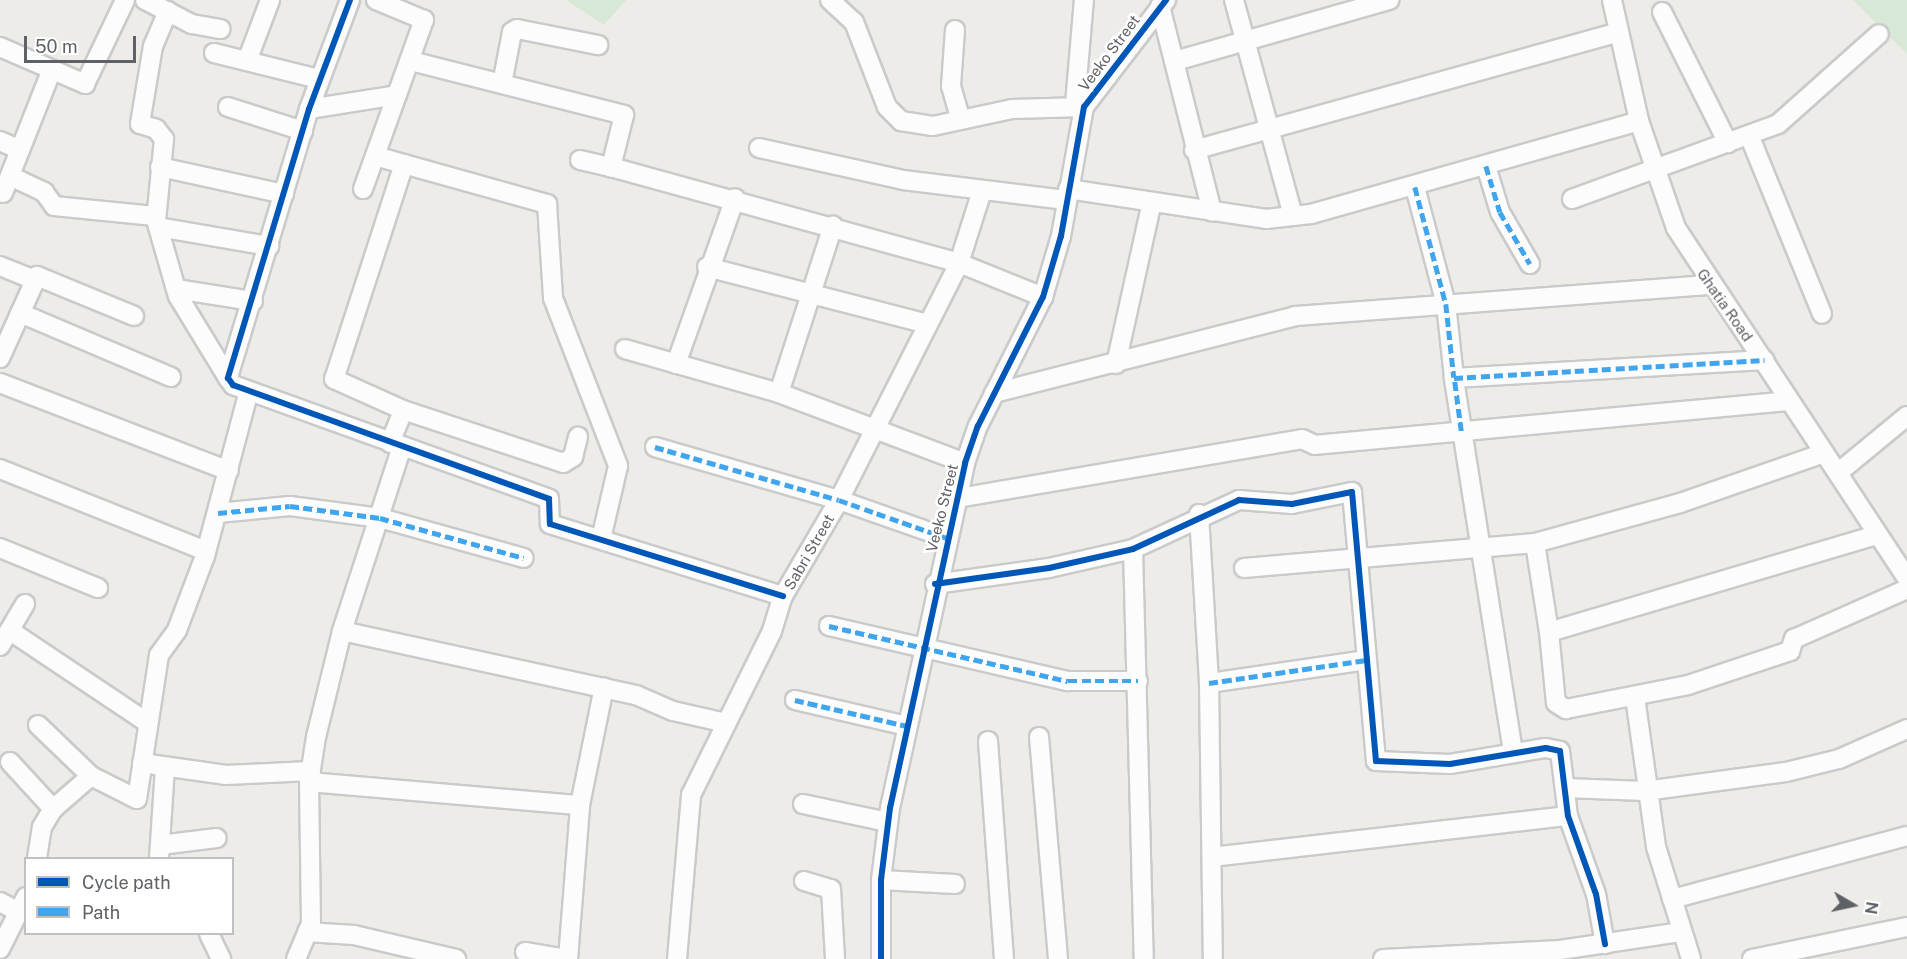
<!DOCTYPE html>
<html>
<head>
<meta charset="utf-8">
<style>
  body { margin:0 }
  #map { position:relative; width:1907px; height:959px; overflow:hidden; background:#edece8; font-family:"Public Sans",sans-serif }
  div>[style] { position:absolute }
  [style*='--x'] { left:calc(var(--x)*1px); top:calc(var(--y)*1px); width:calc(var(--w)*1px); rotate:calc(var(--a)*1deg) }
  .green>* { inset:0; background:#d7e8d6 }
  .roads { filter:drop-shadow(2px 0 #cacaca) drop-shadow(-2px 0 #cacaca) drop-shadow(0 2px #cacaca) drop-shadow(0 -2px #cacaca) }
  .minor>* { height:18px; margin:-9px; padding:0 9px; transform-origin:9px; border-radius:9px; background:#fcfcfc }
  .quiet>* { height:4.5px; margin-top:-2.25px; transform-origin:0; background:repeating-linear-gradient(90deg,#41a5ee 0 9px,transparent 0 13.5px) }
  .cycleway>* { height:6px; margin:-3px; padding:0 3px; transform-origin:3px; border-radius:3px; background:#0057b8 }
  span { translate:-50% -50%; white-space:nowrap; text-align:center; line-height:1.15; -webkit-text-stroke:5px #fff; paint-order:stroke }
  .street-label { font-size:15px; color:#5e6165 }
  .legend { position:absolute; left:24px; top:857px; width:210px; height:78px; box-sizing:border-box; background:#fff; border:2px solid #bfc0c1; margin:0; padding:8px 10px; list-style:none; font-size:18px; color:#5e6165 }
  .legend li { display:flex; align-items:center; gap:12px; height:30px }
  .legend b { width:30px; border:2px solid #bfc0c1 }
  .north { position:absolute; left:1823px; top:875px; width:60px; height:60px; -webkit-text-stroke:4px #fff; paint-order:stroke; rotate:99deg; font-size:16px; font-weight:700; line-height:24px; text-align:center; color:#5e6165 }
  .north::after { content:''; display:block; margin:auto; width:21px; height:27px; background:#5e6165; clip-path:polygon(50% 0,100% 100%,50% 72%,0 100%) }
  .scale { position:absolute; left:24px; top:36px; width:112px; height:27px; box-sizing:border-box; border:3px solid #5e6165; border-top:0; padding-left:8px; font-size:18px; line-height:21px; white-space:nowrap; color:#5e6165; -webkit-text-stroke:4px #fff; paint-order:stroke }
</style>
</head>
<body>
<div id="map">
  <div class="green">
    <div style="clip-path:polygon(566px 0,626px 0,604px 25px)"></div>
    <div style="clip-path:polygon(1853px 0,1907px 0,1907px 54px)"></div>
  </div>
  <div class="roads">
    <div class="minor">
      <div style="--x:145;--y:0;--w:53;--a:27.1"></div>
      <div style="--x:192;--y:24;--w:29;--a:10"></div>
      <div style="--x:350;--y:0;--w:116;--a:110.6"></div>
      <div style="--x:309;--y:109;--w:281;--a:106.8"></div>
      <div style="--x:228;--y:378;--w:9;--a:54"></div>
      <div style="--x:233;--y:385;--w:336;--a:19.8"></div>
      <div style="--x:549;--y:499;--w:25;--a:88"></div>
      <div style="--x:550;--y:524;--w:244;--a:17.2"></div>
      <div style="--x:830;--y:0;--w:33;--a:43"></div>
      <div style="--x:854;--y:22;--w:91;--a:68.8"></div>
      <div style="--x:887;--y:107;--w:20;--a:45"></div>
      <div style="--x:901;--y:121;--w:32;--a:9"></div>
      <div style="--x:933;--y:126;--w:81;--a:-12.1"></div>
      <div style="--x:1012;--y:109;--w:72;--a:-1.6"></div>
      <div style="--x:1234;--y:0;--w:224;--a:74.7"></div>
      <div style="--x:1612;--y:0;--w:124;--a:77.4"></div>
      <div style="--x:1639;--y:121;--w:113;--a:70.9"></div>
      <div style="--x:1676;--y:228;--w:419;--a:56.6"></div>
      <div style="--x:1160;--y:6;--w:212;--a:75.8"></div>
      <div style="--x:168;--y:11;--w:38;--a:113"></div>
      <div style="--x:153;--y:46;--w:79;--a:99.5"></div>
      <div style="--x:140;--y:124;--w:17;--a:17"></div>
      <div style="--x:156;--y:129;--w:13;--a:51"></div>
      <div style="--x:164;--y:139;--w:81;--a:95.6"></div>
      <div style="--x:156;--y:220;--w:79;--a:73.9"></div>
      <div style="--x:178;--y:296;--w:96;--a:58.6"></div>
      <div style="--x:1662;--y:12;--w:147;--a:63.3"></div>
      <div style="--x:955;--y:30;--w:56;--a:94.1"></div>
      <div style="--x:951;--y:86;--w:35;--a:74"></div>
      <div style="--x:0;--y:47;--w:93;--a:23.5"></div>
      <div style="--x:85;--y:84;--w:93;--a:-64.5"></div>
      <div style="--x:214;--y:53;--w:108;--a:13.9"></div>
      <div style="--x:247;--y:61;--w:65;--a:-69.3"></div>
      <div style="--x:411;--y:61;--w:220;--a:14.2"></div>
      <div style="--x:624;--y:115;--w:54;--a:104"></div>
      <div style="--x:611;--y:167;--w:361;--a:15.4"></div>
      <div style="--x:959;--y:263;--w:91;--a:22"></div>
      <div style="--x:1175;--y:61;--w:223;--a:-15.9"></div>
      <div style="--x:502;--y:84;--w:53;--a:-79.1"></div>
      <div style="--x:512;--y:32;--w:6;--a:-31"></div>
      <div style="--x:517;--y:29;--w:83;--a:11.2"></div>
      <div style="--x:1075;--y:104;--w:104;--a:-85.1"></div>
      <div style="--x:228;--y:107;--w:79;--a:17.7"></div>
      <div style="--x:309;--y:109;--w:89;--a:-9"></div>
      <div style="--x:1749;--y:135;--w:193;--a:67.8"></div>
      <div style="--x:0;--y:141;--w:22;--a:24"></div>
      <div style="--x:759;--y:148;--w:148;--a:12.5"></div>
      <div style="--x:903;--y:180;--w:164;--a:7"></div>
      <div style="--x:1194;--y:150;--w:438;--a:-15.5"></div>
      <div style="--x:375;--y:156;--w:179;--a:15.6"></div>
      <div style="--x:547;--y:204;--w:94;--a:86.3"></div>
      <div style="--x:553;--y:298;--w:180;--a:68.8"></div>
      <div style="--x:618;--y:466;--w:75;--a:103.1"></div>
      <div style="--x:580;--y:160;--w:32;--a:13"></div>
      <div style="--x:404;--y:164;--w:226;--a:108"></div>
      <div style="--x:334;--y:379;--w:76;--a:24.2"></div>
      <div style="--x:403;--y:410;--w:169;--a:18.3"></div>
      <div style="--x:563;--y:463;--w:12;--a:-31"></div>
      <div style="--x:573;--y:457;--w:21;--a:-76"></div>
      <div style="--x:1486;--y:166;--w:48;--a:73.1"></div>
      <div style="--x:1500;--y:212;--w:60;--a:60"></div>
      <div style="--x:160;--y:167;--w:127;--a:12.3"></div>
      <div style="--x:10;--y:176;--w:38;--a:25"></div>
      <div style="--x:44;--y:192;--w:17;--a:54"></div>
      <div style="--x:54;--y:206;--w:101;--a:5.7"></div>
      <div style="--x:1415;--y:187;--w:121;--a:75.2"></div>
      <div style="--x:1446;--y:304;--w:74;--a:83.8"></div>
      <div style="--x:363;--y:189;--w:180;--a:-70.2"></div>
      <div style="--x:424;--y:20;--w:52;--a:-157.4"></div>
      <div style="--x:1068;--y:189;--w:200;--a:8.6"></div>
      <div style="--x:1266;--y:219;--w:45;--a:-6.3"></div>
      <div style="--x:1311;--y:214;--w:341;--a:-15.8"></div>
      <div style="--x:3;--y:193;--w:130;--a:-68.4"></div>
      <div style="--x:1572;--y:199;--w:219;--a:-20"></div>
      <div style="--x:1778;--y:124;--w:135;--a:-41.7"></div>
      <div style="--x:158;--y:227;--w:113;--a:9.7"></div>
      <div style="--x:0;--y:266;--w:37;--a:22"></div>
      <div style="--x:707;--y:267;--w:224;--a:14.5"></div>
      <div style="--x:176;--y:289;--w:78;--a:8.9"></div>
      <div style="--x:20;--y:313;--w:164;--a:23"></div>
      <div style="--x:625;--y:349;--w:160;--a:15.9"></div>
      <div style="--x:779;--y:393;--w:199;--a:20.6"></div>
      <div style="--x:0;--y:358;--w:90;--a:-65.7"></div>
      <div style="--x:37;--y:276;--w:105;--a:22.4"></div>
      <div style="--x:676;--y:364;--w:176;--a:-70.4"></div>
      <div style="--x:1116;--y:364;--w:166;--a:-77.5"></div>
      <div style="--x:0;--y:383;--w:245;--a:21"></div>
      <div style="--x:779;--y:393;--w:176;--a:-72.1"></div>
      <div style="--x:994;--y:393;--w:311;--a:-14.3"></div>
      <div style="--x:1295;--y:316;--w:415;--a:-4.3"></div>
      <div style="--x:390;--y:443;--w:35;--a:-68"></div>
      <div style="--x:655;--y:447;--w:191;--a:16.1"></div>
      <div style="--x:839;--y:500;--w:114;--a:19.4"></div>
      <div style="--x:0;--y:469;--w:222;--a:21.7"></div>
      <div style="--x:1839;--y:472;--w:88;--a:-39.5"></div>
      <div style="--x:958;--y:498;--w:349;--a:-9.7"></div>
      <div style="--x:1302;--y:439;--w:14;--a:25"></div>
      <div style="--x:1315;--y:445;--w:474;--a:-5.3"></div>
      <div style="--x:218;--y:513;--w:72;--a:-5.6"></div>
      <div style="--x:290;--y:506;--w:91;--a:7.6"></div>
      <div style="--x:380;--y:518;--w:149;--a:15.5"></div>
      <div style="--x:1199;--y:514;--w:169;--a:86.6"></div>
      <div style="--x:1209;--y:683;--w:276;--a:89.2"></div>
      <div style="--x:1535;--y:543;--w:90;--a:81.1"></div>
      <div style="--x:1549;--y:632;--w:342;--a:-16.5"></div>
      <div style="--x:0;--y:548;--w:106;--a:22.2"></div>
      <div style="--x:1133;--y:549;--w:410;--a:88.5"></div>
      <div style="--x:1244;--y:568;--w:292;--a:-4.9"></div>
      <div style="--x:1535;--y:543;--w:150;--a:-15.4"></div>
      <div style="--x:1680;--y:503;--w:152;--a:-19.1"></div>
      <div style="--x:935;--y:584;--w:115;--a:-8"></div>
      <div style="--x:1049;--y:568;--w:86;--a:-12.7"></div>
      <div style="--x:1133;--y:549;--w:117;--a:-24.8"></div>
      <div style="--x:1239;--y:500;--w:53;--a:4.3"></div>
      <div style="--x:1292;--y:504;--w:61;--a:-11.3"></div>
      <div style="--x:1352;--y:492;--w:270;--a:84.9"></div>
      <div style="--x:1376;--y:761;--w:74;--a:2.3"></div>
      <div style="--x:1450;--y:764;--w:97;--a:-9.5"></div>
      <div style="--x:1546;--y:748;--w:14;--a:12"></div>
      <div style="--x:1560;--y:751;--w:65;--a:83"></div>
      <div style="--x:1568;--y:816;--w:83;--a:70.3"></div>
      <div style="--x:1596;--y:894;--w:51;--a:79.8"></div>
      <div style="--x:829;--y:626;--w:245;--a:13"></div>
      <div style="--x:1068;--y:681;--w:70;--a:0"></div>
      <div style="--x:342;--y:631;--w:301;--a:12.3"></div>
      <div style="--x:636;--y:695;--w:40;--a:23.4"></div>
      <div style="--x:673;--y:711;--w:50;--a:12.7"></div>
      <div style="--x:12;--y:632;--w:164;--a:33.8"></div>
      <div style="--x:1549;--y:632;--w:71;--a:84.4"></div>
      <div style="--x:1556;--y:703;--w:12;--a:31"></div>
      <div style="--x:1566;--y:709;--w:124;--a:-11.1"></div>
      <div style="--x:1688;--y:685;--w:108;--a:-18.4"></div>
      <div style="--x:1790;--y:651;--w:13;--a:-72"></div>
      <div style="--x:1794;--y:639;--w:124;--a:-23.9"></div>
      <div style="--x:0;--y:646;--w:49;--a:-59.2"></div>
      <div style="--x:1209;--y:683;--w:159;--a:-8.3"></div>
      <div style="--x:1635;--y:697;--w:151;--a:82"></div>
      <div style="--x:1656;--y:847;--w:117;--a:72.6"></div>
      <div style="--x:795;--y:700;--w:115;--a:13.1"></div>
      <div style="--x:38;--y:725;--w:74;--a:43.9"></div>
      <div style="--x:1039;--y:737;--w:223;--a:85.1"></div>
      <div style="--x:988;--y:741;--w:219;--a:85.8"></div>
      <div style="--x:1513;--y:752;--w:379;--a:-99"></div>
      <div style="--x:1454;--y:378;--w:311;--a:-3.3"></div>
      <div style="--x:10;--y:762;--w:64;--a:47.5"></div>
      <div style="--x:142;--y:763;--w:85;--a:8.1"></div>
      <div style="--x:226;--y:775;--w:85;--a:-2.7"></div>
      <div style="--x:309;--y:782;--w:272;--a:4.9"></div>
      <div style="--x:580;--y:805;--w:120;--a:-78.5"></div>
      <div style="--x:1565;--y:788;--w:80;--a:2.1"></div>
      <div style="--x:1645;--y:791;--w:142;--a:-7.7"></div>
      <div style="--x:1786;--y:772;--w:55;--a:-13.8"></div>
      <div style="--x:1839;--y:759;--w:74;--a:-23.8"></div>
      <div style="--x:803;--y:804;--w:87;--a:12"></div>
      <div style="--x:160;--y:845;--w:57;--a:-7"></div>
      <div style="--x:1212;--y:857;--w:358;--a:-6.6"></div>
      <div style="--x:37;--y:858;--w:31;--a:-81"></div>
      <div style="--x:42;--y:827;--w:21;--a:-59"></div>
      <div style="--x:53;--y:809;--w:50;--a:-41"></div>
      <div style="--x:91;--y:776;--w:51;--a:26.6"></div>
      <div style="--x:137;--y:799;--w:146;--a:-81.3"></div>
      <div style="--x:159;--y:655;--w:31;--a:-54"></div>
      <div style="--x:177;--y:630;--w:79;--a:-69.3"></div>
      <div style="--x:205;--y:556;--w:168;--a:-75.1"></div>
      <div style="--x:159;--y:858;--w:91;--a:-86.2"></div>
      <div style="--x:881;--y:880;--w:74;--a:3.1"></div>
      <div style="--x:804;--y:881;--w:28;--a:17"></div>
      <div style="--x:831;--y:889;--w:70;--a:86.7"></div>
      <div style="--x:1672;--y:899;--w:243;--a:-15"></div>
      <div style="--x:0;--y:902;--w:21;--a:28"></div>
      <div style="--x:307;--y:932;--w:47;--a:3.7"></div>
      <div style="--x:354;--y:935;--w:105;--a:13.2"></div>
      <div style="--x:209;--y:934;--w:28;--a:64"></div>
      <div style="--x:0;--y:949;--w:58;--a:-63.4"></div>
      <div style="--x:525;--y:952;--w:43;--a:9.5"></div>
      <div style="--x:296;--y:959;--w:38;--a:-67"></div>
      <div style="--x:311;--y:924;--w:142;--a:-90.8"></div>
      <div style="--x:309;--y:782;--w:46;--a:-81.2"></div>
      <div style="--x:316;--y:737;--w:109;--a:-76.2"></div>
      <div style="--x:342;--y:631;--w:191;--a:-72"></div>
      <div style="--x:568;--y:959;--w:154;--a:-85.5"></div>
      <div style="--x:677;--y:959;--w:165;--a:-85.1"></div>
      <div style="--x:691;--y:795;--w:183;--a:-63.7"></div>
      <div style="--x:772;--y:631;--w:37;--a:-73"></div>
      <div style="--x:783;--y:596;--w:111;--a:-59.7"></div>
      <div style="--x:839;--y:500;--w:266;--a:-63.1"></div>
      <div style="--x:959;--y:263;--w:76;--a:-72.3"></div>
      <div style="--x:881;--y:959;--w:79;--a:-90"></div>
      <div style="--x:881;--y:880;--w:73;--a:-82.9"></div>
      <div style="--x:890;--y:808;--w:353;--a:-77.7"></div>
      <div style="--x:965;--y:463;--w:39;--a:-71"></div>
      <div style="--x:978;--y:426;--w:144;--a:-63.3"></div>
      <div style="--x:1043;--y:297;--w:64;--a:-73.6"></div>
      <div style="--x:1061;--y:236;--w:131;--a:-79.9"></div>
      <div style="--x:1084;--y:107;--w:135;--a:-52.5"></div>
      <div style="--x:1383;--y:959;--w:177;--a:-2.9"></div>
      <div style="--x:1560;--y:950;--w:121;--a:-8.5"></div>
      <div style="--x:1752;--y:959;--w:158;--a:-11.7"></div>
    </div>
  </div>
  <div class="quiet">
    <div style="--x:1486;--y:166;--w:48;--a:73.1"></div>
    <div style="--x:1500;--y:212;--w:60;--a:60"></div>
    <div style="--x:1415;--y:187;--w:121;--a:75.2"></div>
    <div style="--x:1446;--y:304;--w:74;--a:83.8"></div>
    <div style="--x:1461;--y:431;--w:53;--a:-97.5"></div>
    <div style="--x:1454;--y:378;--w:311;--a:-3.3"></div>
    <div style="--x:655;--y:447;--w:191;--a:16.1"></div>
    <div style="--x:839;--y:500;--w:114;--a:19.4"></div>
    <div style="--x:218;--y:513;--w:72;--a:-5.6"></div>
    <div style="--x:290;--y:506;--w:91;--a:7.6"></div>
    <div style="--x:380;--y:518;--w:149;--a:15.5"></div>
    <div style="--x:829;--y:626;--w:245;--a:13"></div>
    <div style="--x:1068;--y:681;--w:70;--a:0"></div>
    <div style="--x:1209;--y:683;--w:159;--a:-8.3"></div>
    <div style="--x:795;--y:700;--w:115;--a:13.1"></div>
  </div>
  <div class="cycleway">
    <div style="--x:350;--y:0;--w:116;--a:110.6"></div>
    <div style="--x:309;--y:109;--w:281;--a:106.8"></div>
    <div style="--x:228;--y:378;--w:9;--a:54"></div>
    <div style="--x:233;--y:385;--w:336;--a:19.8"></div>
    <div style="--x:549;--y:499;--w:25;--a:88"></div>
    <div style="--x:550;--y:524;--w:244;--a:17.2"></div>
    <div style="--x:935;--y:584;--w:115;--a:-8"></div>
    <div style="--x:1049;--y:568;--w:86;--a:-12.7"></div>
    <div style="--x:1133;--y:549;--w:117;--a:-24.8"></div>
    <div style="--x:1239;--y:500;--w:53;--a:4.3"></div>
    <div style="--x:1292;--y:504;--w:61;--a:-11.3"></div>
    <div style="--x:1352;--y:492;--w:270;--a:84.9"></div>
    <div style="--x:1376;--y:761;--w:74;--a:2.3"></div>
    <div style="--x:1450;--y:764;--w:97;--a:-9.5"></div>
    <div style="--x:1546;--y:748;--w:14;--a:12"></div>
    <div style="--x:1560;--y:751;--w:65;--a:83"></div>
    <div style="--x:1568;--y:816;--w:83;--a:70.3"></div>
    <div style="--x:1596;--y:894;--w:51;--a:79.8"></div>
    <div style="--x:881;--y:959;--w:79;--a:-90"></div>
    <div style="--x:881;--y:880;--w:73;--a:-82.9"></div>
    <div style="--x:890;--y:808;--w:353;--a:-77.7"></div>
    <div style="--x:965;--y:463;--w:39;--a:-71"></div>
    <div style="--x:978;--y:426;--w:144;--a:-63.3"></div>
    <div style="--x:1043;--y:297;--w:64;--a:-73.6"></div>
    <div style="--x:1061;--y:236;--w:131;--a:-79.9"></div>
    <div style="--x:1084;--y:107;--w:135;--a:-52.5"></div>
  </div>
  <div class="street-label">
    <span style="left:1109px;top:53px;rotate:-53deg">Veeko Street</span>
    <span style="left:1725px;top:305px;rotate:55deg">Ghatia Road</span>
    <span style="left:942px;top:508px;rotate:-76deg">Veeko Street</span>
    <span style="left:809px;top:552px;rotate:-60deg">Sabri Street</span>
  </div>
  <ul class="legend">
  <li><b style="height:8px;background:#0057b8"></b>Cycle path</li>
  <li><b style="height:8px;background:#41a5ee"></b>Path</li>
  </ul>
  <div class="north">N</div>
  <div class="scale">50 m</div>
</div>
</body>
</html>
